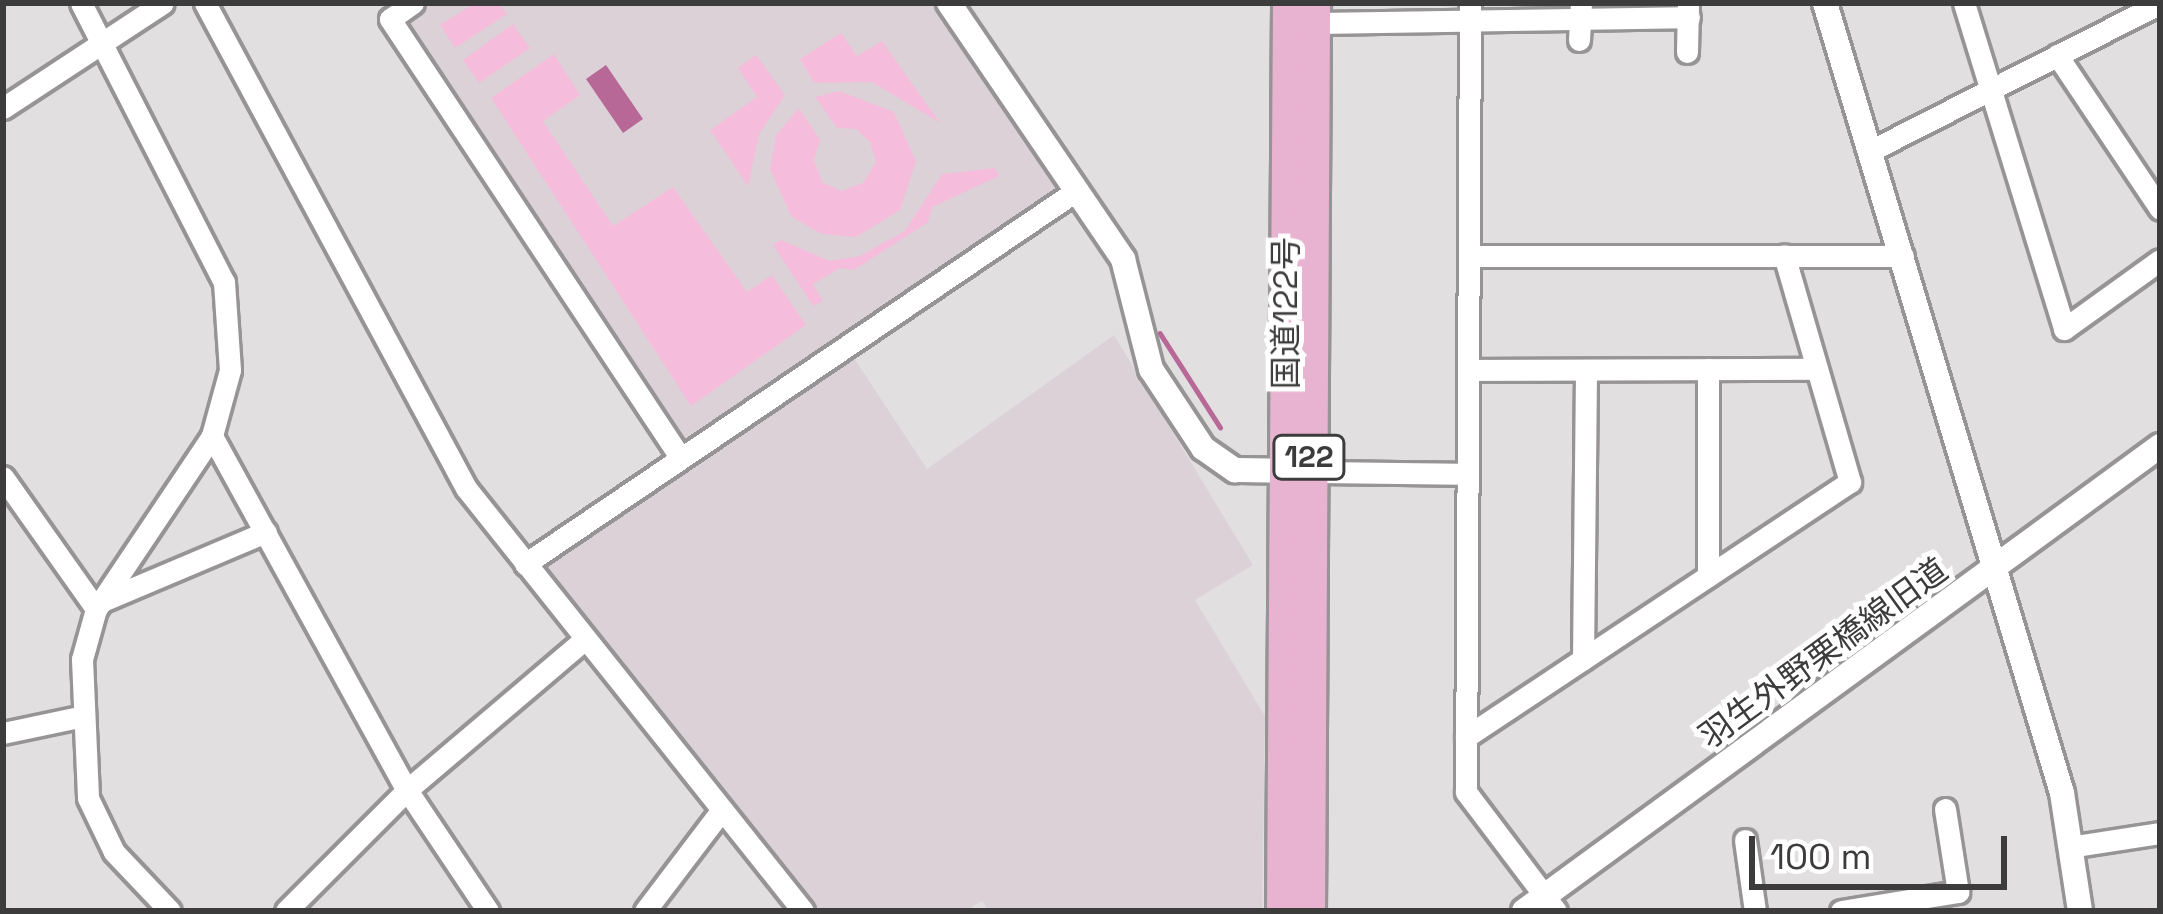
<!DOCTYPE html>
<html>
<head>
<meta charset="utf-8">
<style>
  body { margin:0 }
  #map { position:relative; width:2163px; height:914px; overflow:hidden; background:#e2dfe1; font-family:"Space Grotesk","Noto Sans JP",sans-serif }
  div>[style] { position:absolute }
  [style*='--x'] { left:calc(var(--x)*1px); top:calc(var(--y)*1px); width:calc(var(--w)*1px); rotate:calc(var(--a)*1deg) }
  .built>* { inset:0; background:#dcd1d7 }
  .green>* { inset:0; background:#f5bddb }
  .water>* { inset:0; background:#b86896 }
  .stream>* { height:4.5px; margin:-2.25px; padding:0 2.25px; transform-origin:2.25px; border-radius:2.25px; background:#b86896 }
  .roads { filter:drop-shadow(3px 0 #979495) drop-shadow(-3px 0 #979495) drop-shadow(0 3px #979495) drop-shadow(0 -3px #979495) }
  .minor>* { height:21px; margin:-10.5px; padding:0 10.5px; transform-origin:10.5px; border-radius:10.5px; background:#fff }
  .tertiary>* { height:24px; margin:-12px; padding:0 12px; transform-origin:12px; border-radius:12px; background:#fff }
  .trunk>* { height:33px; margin:-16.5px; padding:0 16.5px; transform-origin:16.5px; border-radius:16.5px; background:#e8b3d0 }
  span { translate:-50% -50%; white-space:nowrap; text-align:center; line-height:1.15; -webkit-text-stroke:10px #fff; paint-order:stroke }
  .shield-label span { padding:3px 9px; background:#fff; border:3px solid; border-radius:9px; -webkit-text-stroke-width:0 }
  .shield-label { font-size:30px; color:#3d3c3c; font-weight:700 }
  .street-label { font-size:33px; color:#3d3c3c }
  .frame { position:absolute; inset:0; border:6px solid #3d3c3c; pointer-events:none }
  .scale { position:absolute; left:1749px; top:836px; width:258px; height:54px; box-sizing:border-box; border:6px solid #3d3c3c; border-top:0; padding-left:15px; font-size:36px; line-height:42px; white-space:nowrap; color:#3d3c3c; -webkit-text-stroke:9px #fff; paint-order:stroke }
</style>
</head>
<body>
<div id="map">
  <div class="built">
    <div style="clip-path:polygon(430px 3px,933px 3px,1065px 190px,682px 440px,407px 19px)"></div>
    <div style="clip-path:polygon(1114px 335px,1253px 565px,1195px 600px,1265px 716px,1262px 911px,989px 911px,982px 901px,965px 911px,817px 911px,545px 568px,854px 358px,927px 469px)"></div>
  </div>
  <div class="green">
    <div style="clip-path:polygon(475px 3px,499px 3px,507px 14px,455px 48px,440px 25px)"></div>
    <div style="clip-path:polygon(513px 24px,530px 48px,479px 83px,463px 60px)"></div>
    <div style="clip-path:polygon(841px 33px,857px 56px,882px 41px,940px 123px,872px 82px,814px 83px,800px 59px)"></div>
    <div style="clip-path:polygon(554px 54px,580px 95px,543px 121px,613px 226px,673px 187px,747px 292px,772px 275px,806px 325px,691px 406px,491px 98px)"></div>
    <div style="clip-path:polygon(756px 55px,785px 95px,759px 134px,748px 186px,710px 130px,757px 97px,738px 68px)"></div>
    <div style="clip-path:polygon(839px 91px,894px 112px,916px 161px,900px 210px,856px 237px,821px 234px,791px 216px,770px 169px,776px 135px,799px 108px,820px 140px,814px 160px,822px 182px,841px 191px,863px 183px,876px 162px,870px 142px,856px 129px,837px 128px,815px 97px)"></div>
    <div style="clip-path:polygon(995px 168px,999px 176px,932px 207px,928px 222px,854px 270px,840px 268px,813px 284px,823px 301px,813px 306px,773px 245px,781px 240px,830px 261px,860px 256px,905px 231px,942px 174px)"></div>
  </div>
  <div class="water">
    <div style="clip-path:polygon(606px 65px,643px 119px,623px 133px,586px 79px)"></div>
  </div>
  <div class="stream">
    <div style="--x:1160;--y:333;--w:112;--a:57.4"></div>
  </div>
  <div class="roads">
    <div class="minor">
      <div style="--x:81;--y:3;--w:314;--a:62.9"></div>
      <div style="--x:224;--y:282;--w:88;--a:86.1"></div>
      <div style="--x:230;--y:370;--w:68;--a:105.3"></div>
      <div style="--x:212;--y:436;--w:208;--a:123.8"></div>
      <div style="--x:96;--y:609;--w:52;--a:105.6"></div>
      <div style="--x:82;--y:659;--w:139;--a:87.5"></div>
      <div style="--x:88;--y:798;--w:60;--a:64.3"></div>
      <div style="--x:114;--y:852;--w:81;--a:46.5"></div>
      <div style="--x:205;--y:3;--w:551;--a:61.71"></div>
      <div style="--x:466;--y:488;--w:541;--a:51.46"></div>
      <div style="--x:413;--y:3;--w:28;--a:145"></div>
      <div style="--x:390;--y:19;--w:525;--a:56.49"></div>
      <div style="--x:1470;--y:3;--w:789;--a:90.29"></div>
      <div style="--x:1466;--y:792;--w:149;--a:52.9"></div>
      <div style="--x:1964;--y:3;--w:341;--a:72.9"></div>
      <div style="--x:2064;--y:329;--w:118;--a:-35.7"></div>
      <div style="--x:1312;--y:23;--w:377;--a:-0.9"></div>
      <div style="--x:1579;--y:40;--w:37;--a:-87"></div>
      <div style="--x:1687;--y:52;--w:48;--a:-88.8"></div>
      <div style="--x:2057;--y:55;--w:185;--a:56.2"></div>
      <div style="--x:3;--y:108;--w:191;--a:-33.3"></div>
      <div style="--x:1872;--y:150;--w:323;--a:-27"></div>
      <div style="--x:1469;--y:256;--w:434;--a:0"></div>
      <div style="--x:1468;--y:370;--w:349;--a:-0.2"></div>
      <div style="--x:212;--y:436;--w:404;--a:61.2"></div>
      <div style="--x:407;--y:790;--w:146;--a:56.2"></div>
      <div style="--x:1309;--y:472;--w:159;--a:0.7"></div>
      <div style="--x:3;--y:477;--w:161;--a:54.8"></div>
      <div style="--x:525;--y:564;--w:665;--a:-34.1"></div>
      <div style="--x:1708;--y:576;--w:207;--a:-90"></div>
      <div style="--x:100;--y:602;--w:180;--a:-22.9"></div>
      <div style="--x:1583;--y:659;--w:289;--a:-89.4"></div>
      <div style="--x:3;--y:733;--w:78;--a:-11.9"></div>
      <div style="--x:1466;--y:737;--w:461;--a:-33.6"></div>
      <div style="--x:1850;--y:482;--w:236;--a:-106.2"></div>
      <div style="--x:1745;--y:840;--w:72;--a:82"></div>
      <div style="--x:2069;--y:847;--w:92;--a:-8.7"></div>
      <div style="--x:286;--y:911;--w:171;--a:-45"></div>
      <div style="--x:407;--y:790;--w:231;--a:-40.3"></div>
      <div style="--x:645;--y:911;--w:126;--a:-52.8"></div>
      <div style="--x:1841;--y:911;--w:119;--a:-9.2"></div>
      <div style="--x:1958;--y:892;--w:84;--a:-98.9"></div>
    </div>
    <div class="tertiary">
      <div style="--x:949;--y:3;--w:310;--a:55.8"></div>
      <div style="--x:1123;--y:259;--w:114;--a:75.7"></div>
      <div style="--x:1151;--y:369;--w:95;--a:56.6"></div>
      <div style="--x:1203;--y:448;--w:39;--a:35"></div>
      <div style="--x:1235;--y:470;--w:66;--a:0.9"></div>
      <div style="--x:1825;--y:3;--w:825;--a:73.3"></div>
      <div style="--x:2062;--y:793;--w:119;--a:81.3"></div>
      <div style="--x:1524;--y:911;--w:788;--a:-36.17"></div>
    </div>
    <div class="trunk">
      <div style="--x:1283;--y:911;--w:908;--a:-89.62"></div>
      <div style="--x:1308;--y:911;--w:908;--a:-89.68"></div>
    </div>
  </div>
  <div class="shield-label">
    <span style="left:1309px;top:457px">122</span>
  </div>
  <div class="street-label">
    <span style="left:1287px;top:313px;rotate:-90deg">国道122号</span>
    <span style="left:1824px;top:654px;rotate:-36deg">羽生外野栗橋線旧道</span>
  </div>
  <div class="frame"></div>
  <div class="scale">100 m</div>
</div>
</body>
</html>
